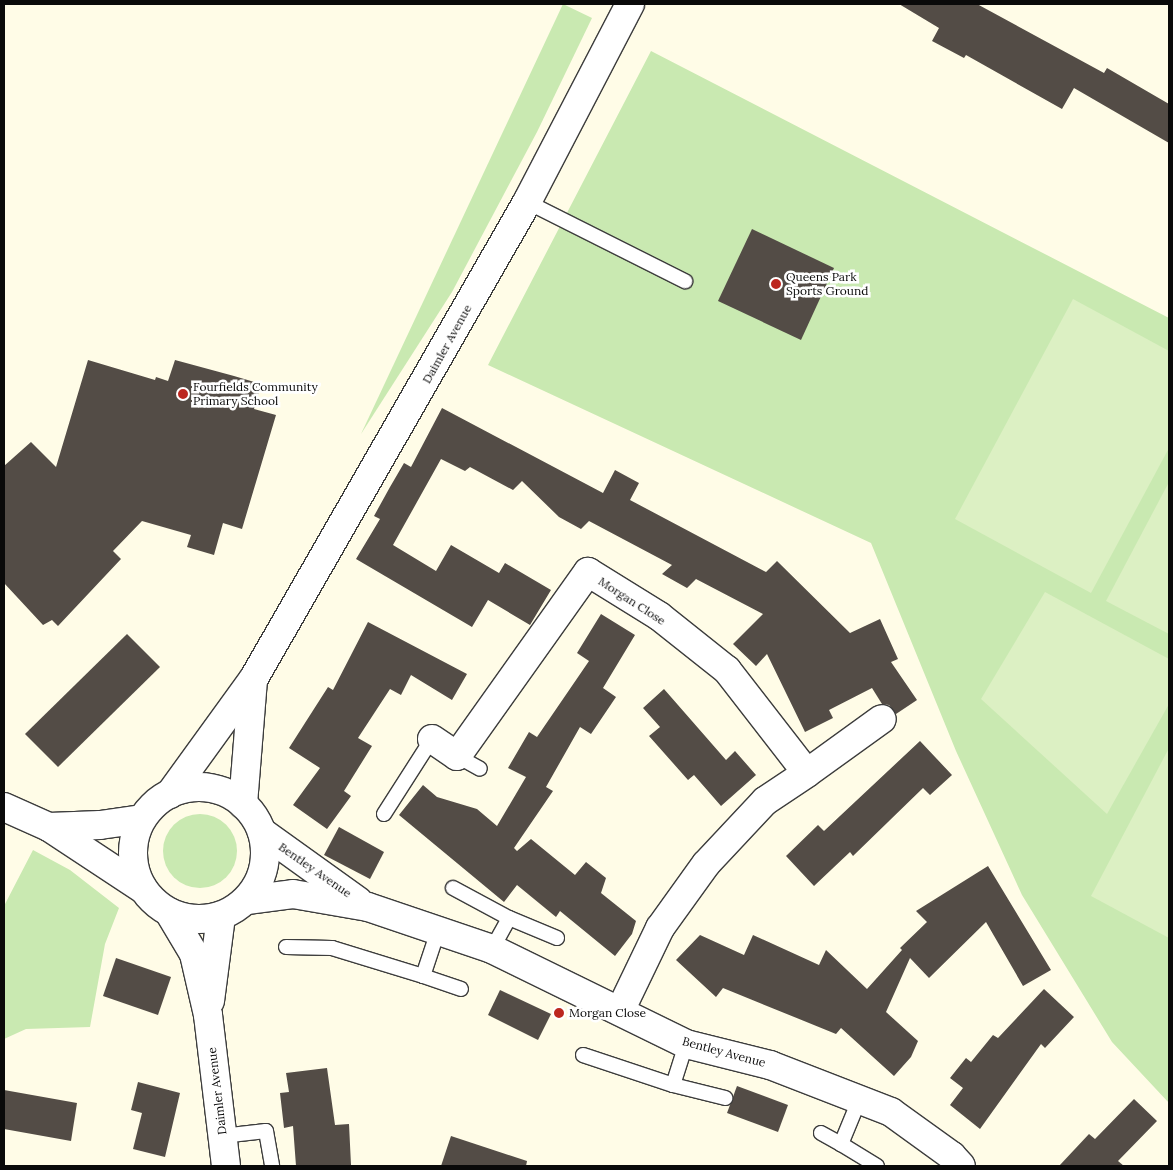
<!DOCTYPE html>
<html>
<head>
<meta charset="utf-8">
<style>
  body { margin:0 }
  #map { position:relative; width:1173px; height:1170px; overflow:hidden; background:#fffce7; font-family:Lora,serif }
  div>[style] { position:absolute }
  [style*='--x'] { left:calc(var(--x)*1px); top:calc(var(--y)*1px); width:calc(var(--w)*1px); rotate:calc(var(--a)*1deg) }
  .green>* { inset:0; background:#c9e9b1 }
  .round { border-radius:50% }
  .pitch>* { inset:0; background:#dcf0c3 }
  .building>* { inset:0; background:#534c46 }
  .roads { filter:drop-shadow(1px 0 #3d3d3d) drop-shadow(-1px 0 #3d3d3d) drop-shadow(0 1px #3d3d3d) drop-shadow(0 -1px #3d3d3d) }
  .service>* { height:14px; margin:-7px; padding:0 7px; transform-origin:7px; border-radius:7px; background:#fff }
  .minor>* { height:28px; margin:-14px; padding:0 14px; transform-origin:14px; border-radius:14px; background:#fff }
  .minor>.ring { margin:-14px; padding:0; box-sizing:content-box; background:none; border:28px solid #fff; border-radius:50% }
  .dots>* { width:14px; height:14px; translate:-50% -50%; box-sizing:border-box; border:2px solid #fff; border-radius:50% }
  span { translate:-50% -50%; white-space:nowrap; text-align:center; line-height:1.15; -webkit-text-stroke:5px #fff; paint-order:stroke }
  .poi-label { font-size:12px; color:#0a0a0a }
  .left { translate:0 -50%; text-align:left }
  .street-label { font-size:12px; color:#0a0a0a }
  .frame { position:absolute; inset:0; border:5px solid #0a0a0a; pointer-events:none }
</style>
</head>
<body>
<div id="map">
  <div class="green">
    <div style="clip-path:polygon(563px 4px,592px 18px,537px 132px,452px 292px,361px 434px)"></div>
    <div style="clip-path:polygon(651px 51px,1169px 318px,1169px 1103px,1112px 1042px,1022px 895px,956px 751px,871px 543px,488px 365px)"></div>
    <div class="round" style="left:163px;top:814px;width:74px;height:74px"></div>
    <div style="clip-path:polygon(33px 850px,70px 870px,119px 908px,105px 944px,90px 1027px,26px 1029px,4px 1039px,4px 906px)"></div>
  </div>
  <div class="pitch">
    <div style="clip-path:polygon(1073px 299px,1169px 351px,1169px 448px,1091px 593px,955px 519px)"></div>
    <div style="clip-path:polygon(1169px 482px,1169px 634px,1106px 601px)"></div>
    <div style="clip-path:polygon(1045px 592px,1169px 659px,1169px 704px,1107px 814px,981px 699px)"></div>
    <div style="clip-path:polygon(1169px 748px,1169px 938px,1091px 896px)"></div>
  </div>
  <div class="building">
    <div style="clip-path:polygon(899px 4px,977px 4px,1104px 73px,1107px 68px,1169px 104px,1169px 143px,1074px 88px,1062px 109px,966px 55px,964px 58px,932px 41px,939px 28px)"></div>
    <div style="clip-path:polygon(752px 229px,834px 268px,801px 340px,718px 301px)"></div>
    <div style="clip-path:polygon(88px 360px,155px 380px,156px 377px,168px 381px,175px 360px,234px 376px,261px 384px,254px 409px,276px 415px,242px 529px,223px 523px,214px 555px,187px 547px,191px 535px,142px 521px,113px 551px,121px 559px,58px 626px,52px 620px,43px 625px,4px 583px,4px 466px,31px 442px,56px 467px)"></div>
    <div style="clip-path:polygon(442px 408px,603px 493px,615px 470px,639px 483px,630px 500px,766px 572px,777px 561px,850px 633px,880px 619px,898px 659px,891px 662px,917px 700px,896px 714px,889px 705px,882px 704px,872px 688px,829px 710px,833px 718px,805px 732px,767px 654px,756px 666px,733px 644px,763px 614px,696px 579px,687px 588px,662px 574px,672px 565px,589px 521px,581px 529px,559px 517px,522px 481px,513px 490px,470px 467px,465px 471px,441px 459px,393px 545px,436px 571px,451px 545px,499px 573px,505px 563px,551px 590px,530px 625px,488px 600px,472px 627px,356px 559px,380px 519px,374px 516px,390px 487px,404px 463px,411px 467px)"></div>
    <div style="clip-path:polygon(601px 614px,635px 635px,603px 688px,616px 697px,591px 734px,580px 727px,546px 787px,553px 791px,514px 848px,517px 851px,531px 839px,575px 875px,586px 862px,606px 878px,601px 893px,636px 921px,632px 934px,615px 956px,560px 911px,556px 917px,517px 885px,504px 902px,399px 815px,423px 785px,437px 797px,477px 809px,497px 826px,526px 777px,508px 768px,529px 732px,537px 737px,589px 661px,577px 653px)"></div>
    <div style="clip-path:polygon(368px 622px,467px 674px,452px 700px,411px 675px,401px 695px,390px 689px,358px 738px,372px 746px,344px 791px,351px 796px,327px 829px,293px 805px,320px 768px,289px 748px,328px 687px,333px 690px)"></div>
    <div style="clip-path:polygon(127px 634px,160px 667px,58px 767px,25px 734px)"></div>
    <div style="clip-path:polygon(664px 689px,726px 760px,735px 751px,756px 775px,721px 806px,694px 775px,688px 780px,649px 736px,660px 727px,643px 708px)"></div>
    <div style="clip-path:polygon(920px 741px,952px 775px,930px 795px,923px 788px,853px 856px,850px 852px,814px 886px,786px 856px,818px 825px,824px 831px)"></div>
    <div style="clip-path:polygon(339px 827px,384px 852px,370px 879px,324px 855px)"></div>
    <div style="clip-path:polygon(988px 866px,1051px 970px,1023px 986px,986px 922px,929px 978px,910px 958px,886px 1012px,918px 1041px,911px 1057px,894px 1076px,841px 1028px,836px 1034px,723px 988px,716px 997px,676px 960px,700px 935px,744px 955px,753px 935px,819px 965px,826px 950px,867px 989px,902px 950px,900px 948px,927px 922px,916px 911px)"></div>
    <div style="clip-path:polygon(116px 958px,171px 977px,158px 1015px,103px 996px)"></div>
    <div style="clip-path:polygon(1044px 989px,1074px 1017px,1045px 1048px,1041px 1044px,980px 1129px,950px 1105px,963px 1088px,950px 1078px,966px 1058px,971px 1062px,993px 1035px,998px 1038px)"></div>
    <div style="clip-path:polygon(500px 990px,551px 1014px,538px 1040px,488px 1015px)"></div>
    <div style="clip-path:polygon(327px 1068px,335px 1125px,349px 1124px,351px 1165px,296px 1166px,293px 1126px,284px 1128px,280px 1093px,289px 1092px,286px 1073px)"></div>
    <div style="clip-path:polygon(138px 1082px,180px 1093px,165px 1157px,133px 1149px,142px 1113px,131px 1110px)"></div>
    <div style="clip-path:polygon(737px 1086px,788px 1105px,778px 1132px,727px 1113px)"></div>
    <div style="clip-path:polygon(4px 1090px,77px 1103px,71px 1141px,4px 1129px)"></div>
    <div style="clip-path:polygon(1134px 1099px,1157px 1121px,1118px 1161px,1124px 1166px,1059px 1166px,1089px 1134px,1095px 1139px)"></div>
    <div style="clip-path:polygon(451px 1136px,527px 1161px,526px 1166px,441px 1166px)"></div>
  </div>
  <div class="roads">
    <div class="service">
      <div style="--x:527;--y:202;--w:177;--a:26.6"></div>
      <div style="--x:457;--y:756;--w:26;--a:29"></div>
      <div style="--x:384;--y:814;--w:89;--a:-57.4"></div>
      <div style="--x:453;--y:888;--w:64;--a:28.2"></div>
      <div style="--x:286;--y:947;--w:46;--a:1.2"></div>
      <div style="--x:332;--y:948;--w:95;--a:17.1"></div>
      <div style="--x:423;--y:976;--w:47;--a:-71.6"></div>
      <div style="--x:492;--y:949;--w:35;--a:-61"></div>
      <div style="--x:509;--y:918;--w:52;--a:22.6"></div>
      <div style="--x:423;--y:976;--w:40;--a:18.9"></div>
      <div style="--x:583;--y:1055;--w:95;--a:18.4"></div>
      <div style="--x:673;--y:1085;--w:43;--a:-72.4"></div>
      <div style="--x:673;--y:1085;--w:54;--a:14"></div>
      <div style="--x:860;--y:1098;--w:50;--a:112.4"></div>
      <div style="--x:841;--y:1144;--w:42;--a:31.4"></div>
      <div style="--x:821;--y:1133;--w:23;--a:29"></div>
      <div style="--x:222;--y:1136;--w:44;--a:-6.5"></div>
      <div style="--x:266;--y:1131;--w:36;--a:80"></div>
    </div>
    <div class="minor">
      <div style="--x:432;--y:739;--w:30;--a:34"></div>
      <div style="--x:457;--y:756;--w:226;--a:-54.6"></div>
      <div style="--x:588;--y:572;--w:84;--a:31.8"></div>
      <div style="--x:659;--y:616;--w:87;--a:38.5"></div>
      <div style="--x:727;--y:670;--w:130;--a:52.2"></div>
      <div style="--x:807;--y:773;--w:50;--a:146.3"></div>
      <div style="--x:765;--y:801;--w:86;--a:133.1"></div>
      <div style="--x:706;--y:864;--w:79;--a:125.7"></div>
      <div style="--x:660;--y:928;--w:92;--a:115.7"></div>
      <div style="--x:807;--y:773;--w:92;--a:-35.8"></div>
      <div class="ring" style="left:133px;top:787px;width:104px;height:104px"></div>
      <div style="--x:170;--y:794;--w:143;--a:-54.1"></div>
      <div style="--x:254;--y:678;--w:549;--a:-60.16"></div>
      <div style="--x:527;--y:202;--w:223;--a:-62.5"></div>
      <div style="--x:243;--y:804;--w:124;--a:-85.4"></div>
      <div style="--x:4;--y:807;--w:49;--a:24"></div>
      <div style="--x:49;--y:827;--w:113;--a:33.4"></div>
      <div style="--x:49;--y:827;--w:51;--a:-2.2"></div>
      <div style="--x:100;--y:825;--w:42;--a:-8.1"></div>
      <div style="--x:262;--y:832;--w:118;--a:35.7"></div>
      <div style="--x:247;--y:900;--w:46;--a:-7.4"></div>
      <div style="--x:293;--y:894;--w:76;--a:9.8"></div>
      <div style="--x:368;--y:907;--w:131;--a:18.7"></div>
      <div style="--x:492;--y:949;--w:216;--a:26.1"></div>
      <div style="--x:686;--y:1044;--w:87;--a:14"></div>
      <div style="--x:770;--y:1065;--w:130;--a:21.2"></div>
      <div style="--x:891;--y:1112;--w:75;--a:35.8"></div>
      <div style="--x:952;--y:1156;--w:13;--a:48"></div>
      <div style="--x:169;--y:912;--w:49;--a:59.2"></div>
      <div style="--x:194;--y:954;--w:63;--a:77.1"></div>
      <div style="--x:208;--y:1015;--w:152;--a:83.2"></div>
      <div style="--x:210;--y:1001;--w:86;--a:-82.6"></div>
    </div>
  </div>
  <div class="dots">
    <div style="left:776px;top:284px;background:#bc2720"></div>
    <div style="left:183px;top:394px;background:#bc2720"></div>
    <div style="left:559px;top:1013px;background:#bc2720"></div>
  </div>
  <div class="poi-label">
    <span class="left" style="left:786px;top:284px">Queens Park<br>Sports Ground</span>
    <span class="left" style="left:193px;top:394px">Fourfields Community<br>Primary School</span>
    <span class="left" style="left:569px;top:1013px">Morgan Close</span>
  </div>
  <div class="street-label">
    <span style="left:447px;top:344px;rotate:-61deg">Daimler Avenue</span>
    <span style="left:632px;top:601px;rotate:33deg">Morgan Close</span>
    <span style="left:315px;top:870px;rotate:35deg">Bentley Avenue</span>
    <span style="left:724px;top:1052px;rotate:15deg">Bentley Avenue</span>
    <span style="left:217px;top:1091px;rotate:-97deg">Daimler Avenue</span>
  </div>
  <div class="frame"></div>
</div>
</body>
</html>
